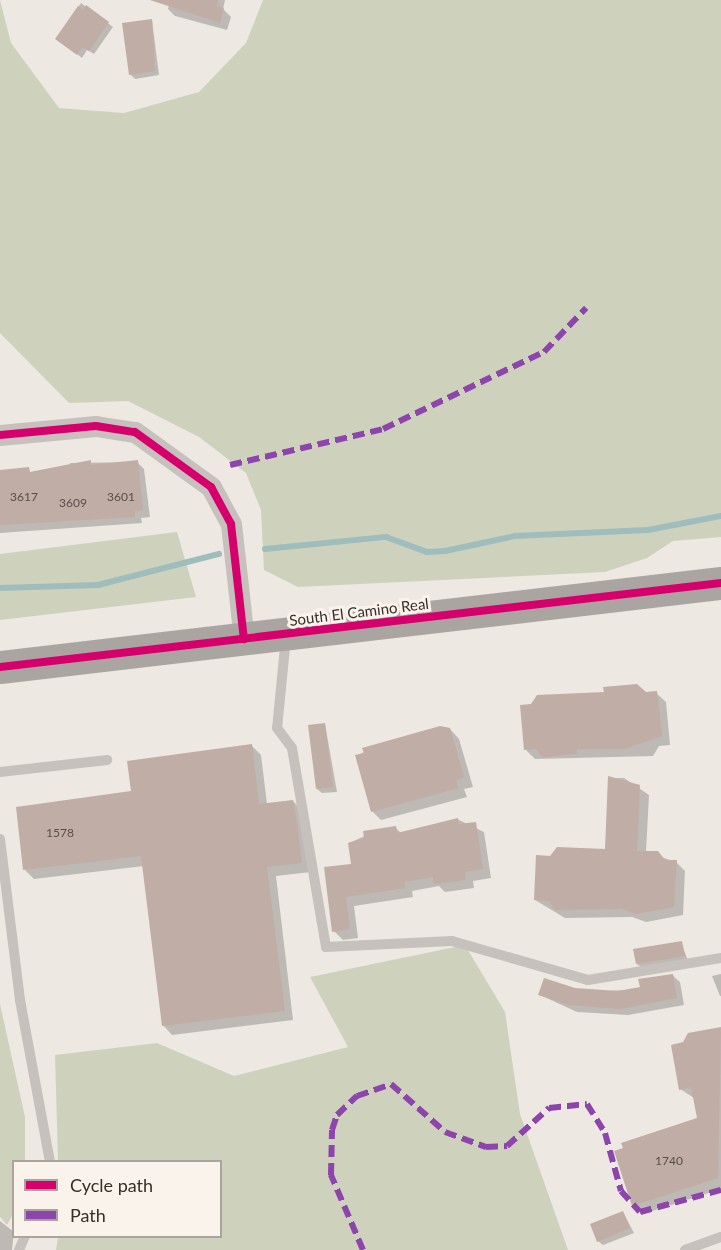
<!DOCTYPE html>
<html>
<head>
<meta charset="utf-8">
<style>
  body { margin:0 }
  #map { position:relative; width:721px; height:1250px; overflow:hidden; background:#ede8e2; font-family:Lato,sans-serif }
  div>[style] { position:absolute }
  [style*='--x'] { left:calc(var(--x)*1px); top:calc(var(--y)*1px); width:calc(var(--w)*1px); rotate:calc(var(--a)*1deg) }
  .green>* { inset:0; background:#ced2bd }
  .shadow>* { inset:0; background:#0003 }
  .stream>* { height:6px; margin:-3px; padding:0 3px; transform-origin:3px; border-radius:3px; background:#a0bdbd }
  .building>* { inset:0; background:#c0ada5 }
  .lane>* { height:10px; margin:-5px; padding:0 5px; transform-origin:5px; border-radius:5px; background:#c6c1bc }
  .street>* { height:21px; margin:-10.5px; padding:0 10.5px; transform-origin:10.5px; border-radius:10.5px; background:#c6c1bc }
  .primary>* { height:33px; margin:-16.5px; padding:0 16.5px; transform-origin:16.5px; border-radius:16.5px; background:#aba5a1 }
  .quiet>* { height:6px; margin-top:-3px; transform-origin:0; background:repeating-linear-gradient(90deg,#8e44ad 0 12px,transparent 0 18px) }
  .cycleway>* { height:8px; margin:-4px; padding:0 4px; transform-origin:4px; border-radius:4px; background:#d6006c }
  span { translate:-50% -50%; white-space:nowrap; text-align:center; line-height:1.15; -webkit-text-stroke:6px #f9f3eb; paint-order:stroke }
  .number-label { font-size:12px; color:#594e49 }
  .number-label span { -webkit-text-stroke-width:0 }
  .street-label { font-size:15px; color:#372e2a }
  .legend { position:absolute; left:12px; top:1160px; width:210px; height:78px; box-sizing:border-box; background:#f9f3eb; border:2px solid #aba49e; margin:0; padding:8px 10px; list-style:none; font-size:18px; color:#372e2a }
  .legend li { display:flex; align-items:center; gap:12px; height:30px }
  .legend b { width:30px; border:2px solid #aba49e }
</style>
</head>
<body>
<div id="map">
  <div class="green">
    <div style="clip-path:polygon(0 0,11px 43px,59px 108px,124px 113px,199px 92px,246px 43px,263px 0,721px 0,721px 537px,673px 541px,647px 558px,605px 572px,298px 587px,264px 570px,261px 510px,246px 473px,199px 437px,128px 401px,69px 403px,0 333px)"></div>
    <div style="clip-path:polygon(177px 532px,196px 597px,0 620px,0 554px)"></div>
    <div style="clip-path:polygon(465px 945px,505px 1012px,520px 1114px,568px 1250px,56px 1250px,58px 1237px,220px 1236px,220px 1162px,58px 1161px,55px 1055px,157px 1043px,234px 1076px,348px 1047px,310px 977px)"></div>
    <div style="clip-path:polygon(0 1004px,25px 1117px,25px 1161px,14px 1162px,13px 1214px,7px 1225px,0 1217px)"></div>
  </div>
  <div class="shadow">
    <div style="clip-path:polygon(170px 0,225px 0,223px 9px,231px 17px,227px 30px,175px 16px,168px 9px)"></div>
    <div style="clip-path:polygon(81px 3px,113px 27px,94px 54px,87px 50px,82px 58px,57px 38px)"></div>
    <div style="clip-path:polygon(152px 20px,159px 75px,135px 79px,130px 74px)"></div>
    <div style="clip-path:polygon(137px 462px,144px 469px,150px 517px,141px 518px,142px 523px,0 533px,0 470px,33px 473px,70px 468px,70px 463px)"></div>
    <div style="clip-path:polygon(656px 693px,666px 702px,670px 745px,659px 746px,653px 756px,535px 759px,526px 750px)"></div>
    <div style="clip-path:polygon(325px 724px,337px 792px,322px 793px,317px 789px)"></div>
    <div style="clip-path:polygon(450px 729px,459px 739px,473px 787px,464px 789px,467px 797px,381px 820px,372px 811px,357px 756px,376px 745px)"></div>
    <div style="clip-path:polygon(251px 745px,261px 755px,267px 804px,293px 801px,302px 811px,311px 872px,276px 876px,293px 1020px,172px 1035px,163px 1025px,144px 866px,34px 879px,25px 870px,133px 792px)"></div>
    <div style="clip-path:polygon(609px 778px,624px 778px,649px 795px,646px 852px,676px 862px,685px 871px,683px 915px,646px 922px,632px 917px,565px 918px,535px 900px,551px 857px,606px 851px)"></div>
    <div style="clip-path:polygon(457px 819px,484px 832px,491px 878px,473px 881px,474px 888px,445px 892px,439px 886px,412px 891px,413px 897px,354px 906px,358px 938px,343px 940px,334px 931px,353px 865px,349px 843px,376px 831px,396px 828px,402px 834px)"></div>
    <div style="clip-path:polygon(681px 942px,688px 961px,642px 968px,637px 964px)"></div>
    <div style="clip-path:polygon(721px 974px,721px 996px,720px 996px,712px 976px)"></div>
    <div style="clip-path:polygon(672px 975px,680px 982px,684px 1005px,628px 1015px,577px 1012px,540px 995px,641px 989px)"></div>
    <div style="clip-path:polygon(721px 1031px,721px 1189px,643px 1214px,633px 1205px,698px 1119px,694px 1098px,680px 1089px,684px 1044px,689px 1034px)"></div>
    <div style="clip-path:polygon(623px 1212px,634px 1233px,603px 1245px,598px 1241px)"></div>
    <div style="clip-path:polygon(0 1221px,14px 1232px,12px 1250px,0 1250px)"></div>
  </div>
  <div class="stream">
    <div style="--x:265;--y:549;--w:122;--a:-5.7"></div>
    <div style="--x:386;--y:537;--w:44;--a:20.1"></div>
    <div style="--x:427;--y:552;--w:18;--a:-3"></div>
    <div style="--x:445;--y:551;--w:72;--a:-12.1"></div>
    <div style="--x:515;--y:536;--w:133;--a:-2.6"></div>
    <div style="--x:648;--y:530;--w:74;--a:-10.9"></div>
    <div style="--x:0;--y:588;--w:98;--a:-1.8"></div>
    <div style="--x:98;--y:585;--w:125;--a:-14.4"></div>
  </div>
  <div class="building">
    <div style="clip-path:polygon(150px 0,218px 0,217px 6px,224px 8px,220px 23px)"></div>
    <div style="clip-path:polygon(86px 5px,109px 22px,89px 51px,82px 47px,77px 55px,55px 39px,78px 6px,83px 10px)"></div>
    <div style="clip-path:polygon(152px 19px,155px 71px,129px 75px,122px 23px)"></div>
    <div style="clip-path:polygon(91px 460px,91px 465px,138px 460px,143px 510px,135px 511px,135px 517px,0 525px,0 470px,29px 467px,30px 472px)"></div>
    <div style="clip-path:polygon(637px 684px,646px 692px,657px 691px,662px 736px,625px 749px,577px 749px,577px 754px,543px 757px,536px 749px,524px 750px,520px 705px,531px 704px,537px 695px,604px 692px,603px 687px)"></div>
    <div style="clip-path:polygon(325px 723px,333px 787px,316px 789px,308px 725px)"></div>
    <div style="clip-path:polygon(440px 726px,450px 728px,464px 777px,456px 780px,458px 788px,371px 812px,355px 755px,364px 753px,362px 748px)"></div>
    <div style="clip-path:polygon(252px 744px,259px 804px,293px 800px,298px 829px,302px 863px,267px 867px,285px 1011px,162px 1026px,141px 856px,23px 870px,16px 807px,131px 791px,127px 761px)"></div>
    <div style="clip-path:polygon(608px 776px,640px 785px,637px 851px,658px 851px,665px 860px,677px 860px,674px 907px,636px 914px,622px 909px,555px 910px,549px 901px,534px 900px,536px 855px,550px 856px,557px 847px,605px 849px)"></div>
    <div style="clip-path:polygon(458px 818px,459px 824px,476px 822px,483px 869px,465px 872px,466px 880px,434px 884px,433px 877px,404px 882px,405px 888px,346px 897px,350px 929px,332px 932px,324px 867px,351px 864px,348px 843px,364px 838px,363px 831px,396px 826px,397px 833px)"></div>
    <div style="clip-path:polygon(682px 941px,685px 956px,636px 964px,633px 949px)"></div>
    <div style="clip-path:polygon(673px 974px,677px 998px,620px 1009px,569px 1005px,538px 995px,544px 978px,575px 988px,618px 991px,640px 987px,638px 979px)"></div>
    <div style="clip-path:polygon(721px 1027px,718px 1178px,632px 1206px,614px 1151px,623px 1148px,621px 1143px,697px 1118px,691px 1087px,679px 1090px,671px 1045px,683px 1042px,688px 1033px)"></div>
    <div style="clip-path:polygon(623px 1211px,630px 1228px,597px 1242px,590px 1224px)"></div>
  </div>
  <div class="lane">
    <div style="--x:286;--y:637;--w:91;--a:95.6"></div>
    <div style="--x:277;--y:728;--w:25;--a:53"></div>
    <div style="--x:292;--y:748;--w:202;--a:80.3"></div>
    <div style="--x:326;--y:947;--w:126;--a:-2.7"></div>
    <div style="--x:452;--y:941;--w:141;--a:16"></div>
    <div style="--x:588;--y:980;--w:135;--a:-9.4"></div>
    <div style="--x:0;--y:772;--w:108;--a:-6.4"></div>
    <div style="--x:0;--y:839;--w:162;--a:82.9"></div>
    <div style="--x:20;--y:1000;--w:165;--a:79.5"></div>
    <div style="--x:19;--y:1250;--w:15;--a:-67"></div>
    <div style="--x:685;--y:1250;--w:38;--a:-20"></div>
  </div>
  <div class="street">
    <div style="--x:0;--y:435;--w:96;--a:-5.4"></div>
    <div style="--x:96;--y:426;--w:39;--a:9"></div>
    <div style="--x:135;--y:432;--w:94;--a:35.9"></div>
    <div style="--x:211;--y:487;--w:42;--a:61.6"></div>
    <div style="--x:231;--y:524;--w:116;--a:83.6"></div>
  </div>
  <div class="primary">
    <div style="--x:0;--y:667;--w:726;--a:-6.65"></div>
  </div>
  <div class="quiet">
    <div style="--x:230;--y:465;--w:157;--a:-13.2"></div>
    <div style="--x:383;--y:429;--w:178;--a:-25.6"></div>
    <div style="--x:544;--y:352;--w:61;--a:-46.3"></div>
    <div style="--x:363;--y:1250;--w:82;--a:-113.1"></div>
    <div style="--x:331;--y:1175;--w:45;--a:-88.7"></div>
    <div style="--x:332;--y:1130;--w:16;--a:-72"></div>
    <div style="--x:337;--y:1115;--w:28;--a:-44"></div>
    <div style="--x:357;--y:1096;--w:36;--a:-19"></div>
    <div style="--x:391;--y:1084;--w:72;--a:41.6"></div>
    <div style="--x:445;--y:1132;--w:44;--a:20.1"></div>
    <div style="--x:486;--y:1147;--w:21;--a:-3"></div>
    <div style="--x:507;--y:1146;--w:57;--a:-42.1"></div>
    <div style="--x:549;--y:1108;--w:38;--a:-6"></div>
    <div style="--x:587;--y:1104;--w:34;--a:58"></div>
    <div style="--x:605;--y:1133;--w:60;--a:74.6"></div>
    <div style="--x:621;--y:1191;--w:28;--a:48"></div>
    <div style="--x:640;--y:1212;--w:84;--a:-15.2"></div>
  </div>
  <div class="cycleway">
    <div style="--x:0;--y:435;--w:96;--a:-5.4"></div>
    <div style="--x:96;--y:426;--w:39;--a:9"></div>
    <div style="--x:135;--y:432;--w:94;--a:35.9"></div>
    <div style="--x:211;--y:487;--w:42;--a:61.6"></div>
    <div style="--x:231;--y:524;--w:116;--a:83.6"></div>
    <div style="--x:0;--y:667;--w:726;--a:-6.65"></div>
  </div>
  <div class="number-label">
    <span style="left:24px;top:497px">3617</span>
    <span style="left:121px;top:497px">3601</span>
    <span style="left:73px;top:503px">3609</span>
    <span style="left:60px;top:833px">1578</span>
    <span style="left:669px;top:1161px">1740</span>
  </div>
  <div class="street-label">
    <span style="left:359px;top:612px;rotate:-7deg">South El Camino Real</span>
  </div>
  <ul class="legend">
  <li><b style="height:8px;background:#d6006c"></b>Cycle path</li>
  <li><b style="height:8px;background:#8e44ad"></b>Path</li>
  </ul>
</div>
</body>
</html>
